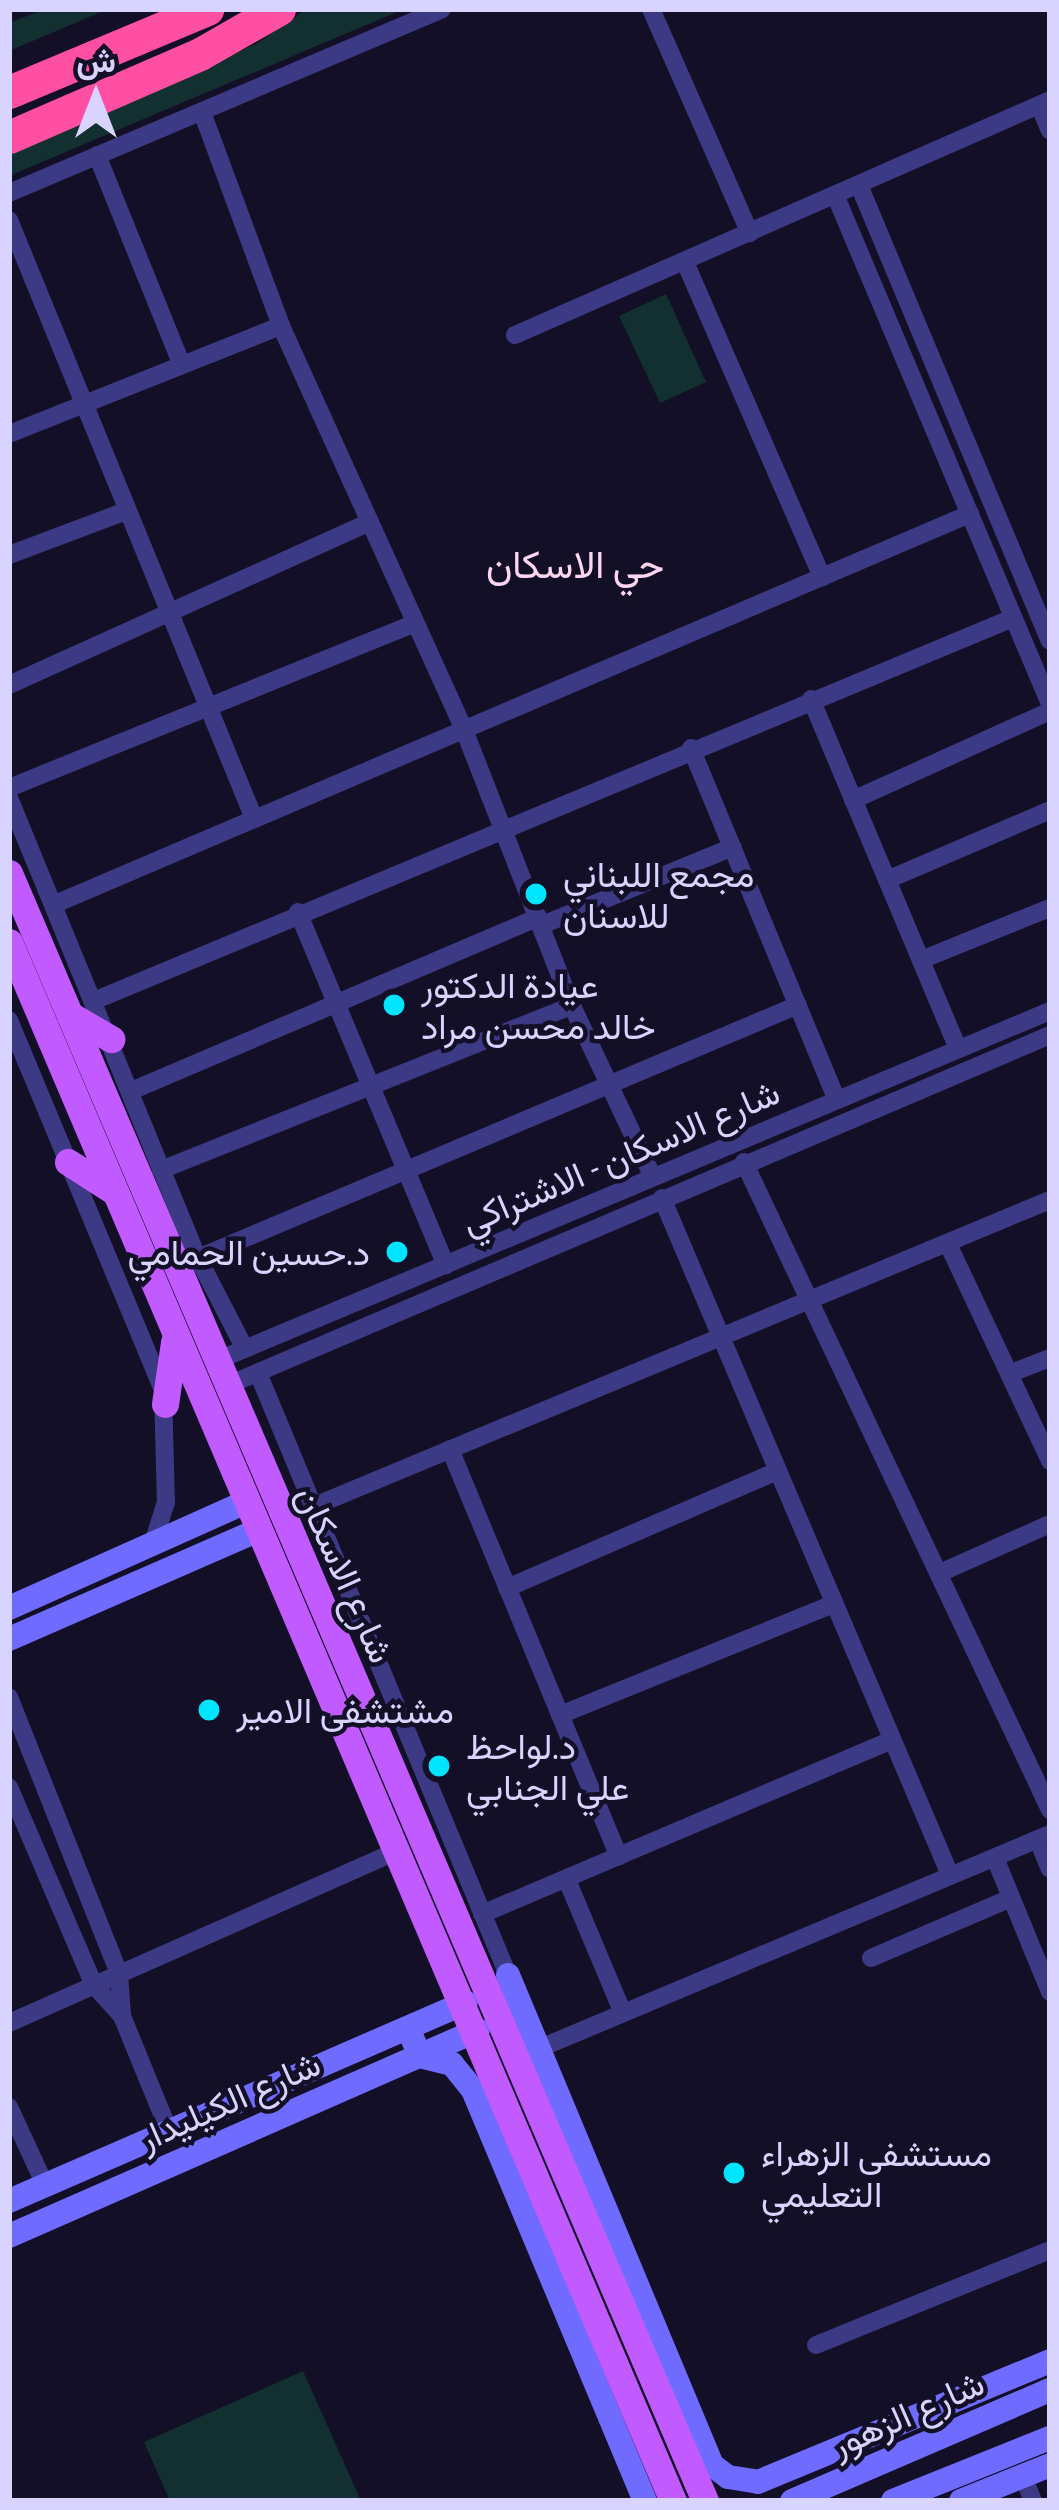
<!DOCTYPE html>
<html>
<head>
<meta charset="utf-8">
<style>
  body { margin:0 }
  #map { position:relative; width:1059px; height:2510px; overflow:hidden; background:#130f26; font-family:"PT Sans Narrow",Vazirmatn,sans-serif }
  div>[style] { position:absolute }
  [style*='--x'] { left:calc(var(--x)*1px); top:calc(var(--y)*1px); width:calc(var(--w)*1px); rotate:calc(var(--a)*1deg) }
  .green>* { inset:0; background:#12302f }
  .street>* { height:18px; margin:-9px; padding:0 9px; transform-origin:9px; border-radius:9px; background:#3d3a85 }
  .secondary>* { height:24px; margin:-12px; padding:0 12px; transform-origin:12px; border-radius:12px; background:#6f6bff }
  .primary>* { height:27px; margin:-13.5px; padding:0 13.5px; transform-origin:13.5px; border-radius:13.5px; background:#c25bff }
  .highway>* { height:33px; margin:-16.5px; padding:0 16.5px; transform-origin:16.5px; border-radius:16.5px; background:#ff4fa3 }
  .dots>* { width:33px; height:33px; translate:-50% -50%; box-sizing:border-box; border:6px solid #130f26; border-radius:50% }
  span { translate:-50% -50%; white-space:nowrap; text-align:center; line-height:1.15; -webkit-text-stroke:9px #130f26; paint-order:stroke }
  .poi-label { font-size:36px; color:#d9d4ff }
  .left { translate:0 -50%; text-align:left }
  .right { translate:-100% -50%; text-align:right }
  .street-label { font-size:36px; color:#d9d4ff }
  .neighbourhood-label { font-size:39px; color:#ffd6f0 }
  .frame { position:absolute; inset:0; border:12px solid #d9d4ff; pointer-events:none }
  .north { position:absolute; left:36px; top:36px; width:120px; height:120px; -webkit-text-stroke:9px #130f26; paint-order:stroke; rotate:0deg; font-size:33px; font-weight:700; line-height:48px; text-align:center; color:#d9d4ff }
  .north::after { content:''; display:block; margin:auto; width:42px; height:54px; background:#d9d4ff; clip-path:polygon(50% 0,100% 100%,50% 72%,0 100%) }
</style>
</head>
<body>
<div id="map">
  <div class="green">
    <div style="clip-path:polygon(45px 9px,108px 9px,9px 51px,9px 23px)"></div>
    <div style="clip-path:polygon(307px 9px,404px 9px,9px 176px,9px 152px,256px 44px)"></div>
    <div style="clip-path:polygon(666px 294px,706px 382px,660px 403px,619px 316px)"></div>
    <div style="clip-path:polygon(303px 2371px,361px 2501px,170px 2501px,144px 2442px)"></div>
  </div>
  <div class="street">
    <div style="--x:651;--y:9;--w:245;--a:66.2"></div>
    <div style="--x:1039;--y:105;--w:28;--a:67"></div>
    <div style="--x:202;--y:112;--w:228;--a:69.7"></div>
    <div style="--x:281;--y:326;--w:440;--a:65.6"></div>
    <div style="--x:463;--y:727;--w:300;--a:68.7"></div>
    <div style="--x:572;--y:1006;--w:189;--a:64.7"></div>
    <div style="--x:97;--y:155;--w:224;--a:68"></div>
    <div style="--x:859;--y:185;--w:494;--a:67.3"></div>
    <div style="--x:9;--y:193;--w:470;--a:-23"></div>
    <div style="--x:836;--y:197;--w:550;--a:67.12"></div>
    <div style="--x:9;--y:220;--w:644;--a:67.74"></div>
    <div style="--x:685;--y:262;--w:344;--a:66.5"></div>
    <div style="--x:515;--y:335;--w:584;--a:-23.71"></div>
    <div style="--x:9;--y:434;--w:293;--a:-21.7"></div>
    <div style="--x:9;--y:555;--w:125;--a:-20.6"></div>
    <div style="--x:9;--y:685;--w:393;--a:-24.3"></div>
    <div style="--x:811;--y:699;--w:380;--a:67.2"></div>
    <div style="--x:691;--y:748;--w:381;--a:67.5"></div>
    <div style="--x:9;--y:788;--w:438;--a:-22.1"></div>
    <div style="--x:9;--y:798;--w:497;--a:67.7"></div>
    <div style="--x:198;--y:1258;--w:102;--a:62.7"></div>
    <div style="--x:853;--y:800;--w:216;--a:-24.3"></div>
    <div style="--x:887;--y:880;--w:177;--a:-23.2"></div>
    <div style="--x:55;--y:904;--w:995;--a:-23.09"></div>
    <div style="--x:298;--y:912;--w:383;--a:67.3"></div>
    <div style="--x:542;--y:925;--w:206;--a:-22.2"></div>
    <div style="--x:921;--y:960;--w:139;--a:-22"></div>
    <div style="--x:96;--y:1000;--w:993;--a:-22.62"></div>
    <div style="--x:9;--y:1020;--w:401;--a:67.4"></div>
    <div style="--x:163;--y:1390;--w:112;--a:88.5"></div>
    <div style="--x:166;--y:1502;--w:43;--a:107.6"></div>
    <div style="--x:131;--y:1091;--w:443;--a:-23.1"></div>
    <div style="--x:744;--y:1162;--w:717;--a:64.72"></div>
    <div style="--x:161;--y:1170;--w:443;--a:-21.8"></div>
    <div style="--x:662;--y:1198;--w:736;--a:66.95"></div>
    <div style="--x:948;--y:1244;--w:240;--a:64.8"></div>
    <div style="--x:198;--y:1258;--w:651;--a:-22.86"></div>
    <div style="--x:216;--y:1361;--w:904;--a:-22.77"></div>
    <div style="--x:258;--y:1373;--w:652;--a:67.45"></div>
    <div style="--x:1011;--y:1373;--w:42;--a:-21"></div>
    <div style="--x:226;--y:1386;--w:896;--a:-23.07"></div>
    <div style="--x:450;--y:1449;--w:441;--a:67.5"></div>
    <div style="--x:312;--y:1507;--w:799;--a:-22.59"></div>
    <div style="--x:942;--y:1572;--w:118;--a:-24"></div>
    <div style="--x:507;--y:1588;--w:290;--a:-23.4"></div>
    <div style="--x:9;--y:1697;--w:298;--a:68.3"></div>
    <div style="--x:119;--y:1974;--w:42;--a:85.9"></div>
    <div style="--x:122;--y:2016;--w:124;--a:67.8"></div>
    <div style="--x:560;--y:1715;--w:290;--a:-22.1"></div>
    <div style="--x:9;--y:1787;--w:215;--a:66.8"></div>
    <div style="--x:94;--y:1985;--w:42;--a:47.9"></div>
    <div style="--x:1038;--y:1840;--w:31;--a:68"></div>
    <div style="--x:995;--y:1858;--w:145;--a:67.7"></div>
    <div style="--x:567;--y:1880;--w:144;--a:67.2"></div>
    <div style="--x:482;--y:1914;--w:445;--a:-23"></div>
    <div style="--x:871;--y:1958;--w:152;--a:-23.2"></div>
    <div style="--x:9;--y:2023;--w:428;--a:-23.9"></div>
    <div style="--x:538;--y:2049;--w:555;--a:-22.78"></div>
    <div style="--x:9;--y:2107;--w:86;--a:65.2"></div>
    <div style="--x:816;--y:2345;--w:253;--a:-22.1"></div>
    <div style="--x:1023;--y:2476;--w:27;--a:68"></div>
  </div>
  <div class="secondary">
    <div style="--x:9;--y:1608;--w:257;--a:-24.1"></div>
    <div style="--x:9;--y:1639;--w:270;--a:-23.6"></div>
    <div style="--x:508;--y:1975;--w:531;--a:67.4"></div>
    <div style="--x:712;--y:2465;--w:20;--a:37"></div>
    <div style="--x:728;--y:2477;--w:30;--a:9"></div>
    <div style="--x:758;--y:2482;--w:316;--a:-22.5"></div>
    <div style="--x:408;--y:2028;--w:30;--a:67"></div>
    <div style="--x:420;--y:2056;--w:33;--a:14"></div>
    <div style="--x:452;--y:2064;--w:33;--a:51"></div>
    <div style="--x:473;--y:2090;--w:446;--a:67.3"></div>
    <div style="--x:9;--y:2201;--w:498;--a:-23.5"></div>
    <div style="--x:9;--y:2236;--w:512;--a:-23.71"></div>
    <div style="--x:792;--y:2501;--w:281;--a:-23.3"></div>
    <div style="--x:893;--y:2501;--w:169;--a:-21.9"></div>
    <div style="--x:961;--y:2501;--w:96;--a:-22"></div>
  </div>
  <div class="primary">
    <div style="--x:9;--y:873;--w:1771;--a:66.85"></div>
    <div style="--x:9;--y:942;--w:1695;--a:66.93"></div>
    <div style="--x:70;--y:1015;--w:48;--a:30.3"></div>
    <div style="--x:68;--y:1162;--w:56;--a:32.6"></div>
    <div style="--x:165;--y:1404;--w:63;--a:-81.7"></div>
  </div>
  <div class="highway">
    <div style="--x:9;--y:92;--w:215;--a:-22.7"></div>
    <div style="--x:9;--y:137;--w:208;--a:-23.5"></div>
    <div style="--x:200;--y:54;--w:91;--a:-29.7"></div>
  </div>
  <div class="dots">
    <div style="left:536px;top:894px;background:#00e5ff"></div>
    <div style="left:394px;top:1005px;background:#00e5ff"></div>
    <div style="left:397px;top:1252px;background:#00e5ff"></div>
    <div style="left:209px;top:1710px;background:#00e5ff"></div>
    <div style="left:439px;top:1766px;background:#00e5ff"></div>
    <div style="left:734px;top:2173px;background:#00e5ff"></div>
  </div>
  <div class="poi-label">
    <span class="left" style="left:563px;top:894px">مجمع اللبناني<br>للاسنان</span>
    <span class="left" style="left:421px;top:1005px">عيادة الدكتور<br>خالد محسن مراد</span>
    <span class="right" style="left:370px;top:1252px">د.حسين الحمامي</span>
    <span class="left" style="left:236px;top:1710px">مشتشفى الامير</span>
    <span class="left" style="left:466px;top:1766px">د.لواحظ<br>علي الجنابي</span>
    <span class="left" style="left:761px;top:2173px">مستشفى الزهراء<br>التعليمي</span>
  </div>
  <div class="street-label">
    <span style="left:620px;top:1156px;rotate:-23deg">شارع الاسكان - الاشتراكي</span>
    <span style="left:346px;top:1574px;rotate:66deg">شارع الاسكان</span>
    <span style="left:229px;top:2100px;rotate:-24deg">شارع الكيليدار</span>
    <span style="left:907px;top:2413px;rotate:-24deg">شارع الزهور</span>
  </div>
  <div class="neighbourhood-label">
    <span style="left:575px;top:564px">حي الاسكان</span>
  </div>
  <div class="frame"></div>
  <div class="north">ش</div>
</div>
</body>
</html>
